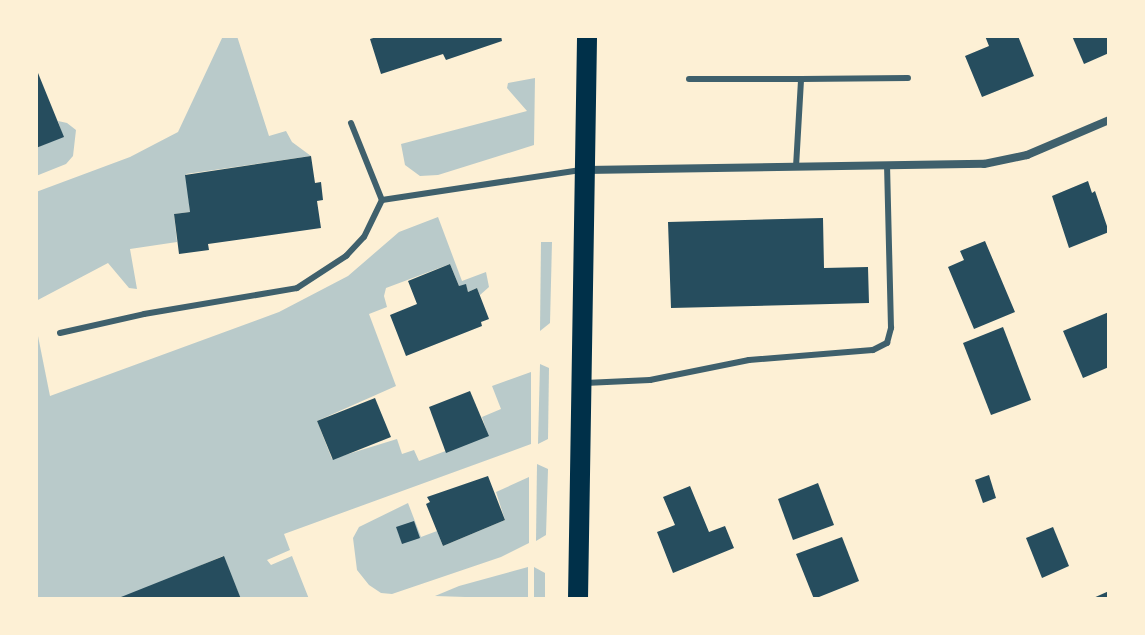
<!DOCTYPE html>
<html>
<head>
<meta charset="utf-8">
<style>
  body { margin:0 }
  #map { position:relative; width:1145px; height:635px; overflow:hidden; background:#fdf0d5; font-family:Helvetica,sans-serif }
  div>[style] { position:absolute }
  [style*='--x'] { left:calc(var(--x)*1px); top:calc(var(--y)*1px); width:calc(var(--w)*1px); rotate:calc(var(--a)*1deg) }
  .green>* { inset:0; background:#b9caca }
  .building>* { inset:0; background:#264d5e }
  .service>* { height:6px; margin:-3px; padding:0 3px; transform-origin:3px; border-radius:3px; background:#3f606c }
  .minor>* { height:8px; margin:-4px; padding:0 4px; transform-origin:4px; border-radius:4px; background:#3f606c }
  .primary>* { height:20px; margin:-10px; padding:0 10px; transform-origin:10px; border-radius:10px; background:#003049 }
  span { translate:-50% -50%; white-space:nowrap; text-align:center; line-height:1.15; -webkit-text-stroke:6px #fdf0d5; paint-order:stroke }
  .frame { position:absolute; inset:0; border:38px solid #fdf0d5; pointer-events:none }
</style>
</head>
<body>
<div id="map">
  <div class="green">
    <div style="clip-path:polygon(223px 36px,237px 36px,269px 136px,286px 131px,292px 142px,311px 156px,186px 174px,190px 212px,174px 214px,177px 242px,130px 249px,137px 289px,129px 288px,108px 263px,36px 301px,36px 192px,130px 157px,178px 132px)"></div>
    <div style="clip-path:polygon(535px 78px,534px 145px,438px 175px,420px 176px,405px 165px,401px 144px,527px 111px,507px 88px,508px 83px)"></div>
    <div style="clip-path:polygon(58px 121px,67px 123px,76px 130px,73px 156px,66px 164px,36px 176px,36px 148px,63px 136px)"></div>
    <div style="clip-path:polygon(438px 217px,462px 281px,486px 272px,489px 287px,480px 295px,477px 288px,468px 292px,466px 285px,459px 286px,450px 264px,386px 288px,384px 296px,387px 307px,369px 314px,396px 386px,317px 421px,332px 459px,397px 439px,402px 454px,414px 450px,419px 461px,488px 435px,482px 417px,501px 409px,492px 386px,531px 372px,531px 444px,284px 534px,290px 550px,267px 560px,271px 565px,292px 556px,309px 599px,241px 599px,223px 556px,122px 599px,36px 599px,36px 326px,50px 396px,279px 312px,348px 276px,399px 232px)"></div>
    <div style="clip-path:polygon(541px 242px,552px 242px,550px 323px,540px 331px)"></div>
    <div style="clip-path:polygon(540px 364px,549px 368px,548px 439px,538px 444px)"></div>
    <div style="clip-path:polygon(537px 464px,548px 469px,546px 535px,536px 541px)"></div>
    <div style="clip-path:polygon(529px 477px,529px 543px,501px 557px,392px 594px,381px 593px,369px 585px,357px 570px,353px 538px,359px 527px,408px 503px,421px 537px,437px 531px,443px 546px,505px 520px,496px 492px)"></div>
    <div style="clip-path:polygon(528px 567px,528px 599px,435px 596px,459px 586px)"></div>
    <div style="clip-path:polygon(534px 567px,545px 573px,545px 599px,534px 599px)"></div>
  </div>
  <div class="building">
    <div style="clip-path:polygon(380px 36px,501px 36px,502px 41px,446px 60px,443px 54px,381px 74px,370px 39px)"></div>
    <div style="clip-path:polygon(985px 36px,1018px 36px,1034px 76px,982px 97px,965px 56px,989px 46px)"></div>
    <div style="clip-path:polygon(1072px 36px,1107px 36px,1109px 53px,1084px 64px)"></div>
    <div style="clip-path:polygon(36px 68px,64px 137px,36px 148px)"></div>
    <div style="clip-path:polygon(311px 156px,315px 183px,321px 182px,323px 200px,317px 201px,321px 228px,208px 244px,209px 250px,179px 254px,174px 214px,190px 212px,185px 175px)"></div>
    <div style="clip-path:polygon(1088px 181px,1092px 193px,1095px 191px,1109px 232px,1069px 248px,1052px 196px)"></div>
    <div style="clip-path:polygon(823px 218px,824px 268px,868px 267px,869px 303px,671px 308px,668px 222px)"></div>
    <div style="clip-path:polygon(985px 241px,1015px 312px,974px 329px,948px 267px,964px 260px,960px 251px)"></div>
    <div style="clip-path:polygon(450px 264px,459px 286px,466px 284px,468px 292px,477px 288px,489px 319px,481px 322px,482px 326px,406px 356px,390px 315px,417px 304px,408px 281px)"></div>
    <div style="clip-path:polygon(1109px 312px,1109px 367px,1083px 378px,1063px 331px)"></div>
    <div style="clip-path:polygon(1003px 327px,1031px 400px,991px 415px,963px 343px)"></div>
    <div style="clip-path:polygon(470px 391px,489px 436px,446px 453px,429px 407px)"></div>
    <div style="clip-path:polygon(375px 398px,391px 437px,333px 460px,317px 421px)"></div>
    <div style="clip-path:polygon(989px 475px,996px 498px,983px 503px,975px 480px)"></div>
    <div style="clip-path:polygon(488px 476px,505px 520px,443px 546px,426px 504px,430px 502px,427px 497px)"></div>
    <div style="clip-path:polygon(818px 483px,834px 525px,793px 540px,778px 499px)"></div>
    <div style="clip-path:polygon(690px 486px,709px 532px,725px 526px,734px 548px,673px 573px,657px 532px,675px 525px,663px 497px)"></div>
    <div style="clip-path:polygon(414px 521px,420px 538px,402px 544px,396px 527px)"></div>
    <div style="clip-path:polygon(1053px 527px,1069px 566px,1042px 578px,1026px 538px)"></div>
    <div style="clip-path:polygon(842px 537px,859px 581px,814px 599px,796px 554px)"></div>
    <div style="clip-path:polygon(224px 556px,241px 599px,116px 599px)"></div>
    <div style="clip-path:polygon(1109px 591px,1109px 599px,1091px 599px)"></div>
  </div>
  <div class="service">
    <div style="--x:689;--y:79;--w:112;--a:0"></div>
    <div style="--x:351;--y:123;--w:83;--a:68.1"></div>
    <div style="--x:382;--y:200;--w:201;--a:-8.6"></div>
    <div style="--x:796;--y:167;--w:88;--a:-86.7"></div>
    <div style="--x:801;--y:79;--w:107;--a:-0.5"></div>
    <div style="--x:60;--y:333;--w:86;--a:-12.7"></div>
    <div style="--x:144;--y:314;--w:155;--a:-9.6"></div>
    <div style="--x:297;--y:288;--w:59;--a:-33.1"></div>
    <div style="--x:346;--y:256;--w:26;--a:-47"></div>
    <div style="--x:364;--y:237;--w:41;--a:-64.1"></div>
    <div style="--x:585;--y:383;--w:65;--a:-2.6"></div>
    <div style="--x:650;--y:380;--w:101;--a:-11.4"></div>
    <div style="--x:749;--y:360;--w:124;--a:-4.6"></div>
    <div style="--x:873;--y:350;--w:16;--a:-27"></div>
    <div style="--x:887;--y:343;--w:16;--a:-75"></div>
    <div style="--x:891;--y:328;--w:162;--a:-91.4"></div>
  </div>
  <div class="minor">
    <div style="--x:586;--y:170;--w:398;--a:-0.9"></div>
    <div style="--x:984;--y:164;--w:44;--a:-11.8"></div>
    <div style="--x:1027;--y:155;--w:89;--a:-23.1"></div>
  </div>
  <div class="primary">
    <div style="--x:578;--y:599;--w:563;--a:-89.08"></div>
  </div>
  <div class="frame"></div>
</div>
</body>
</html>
